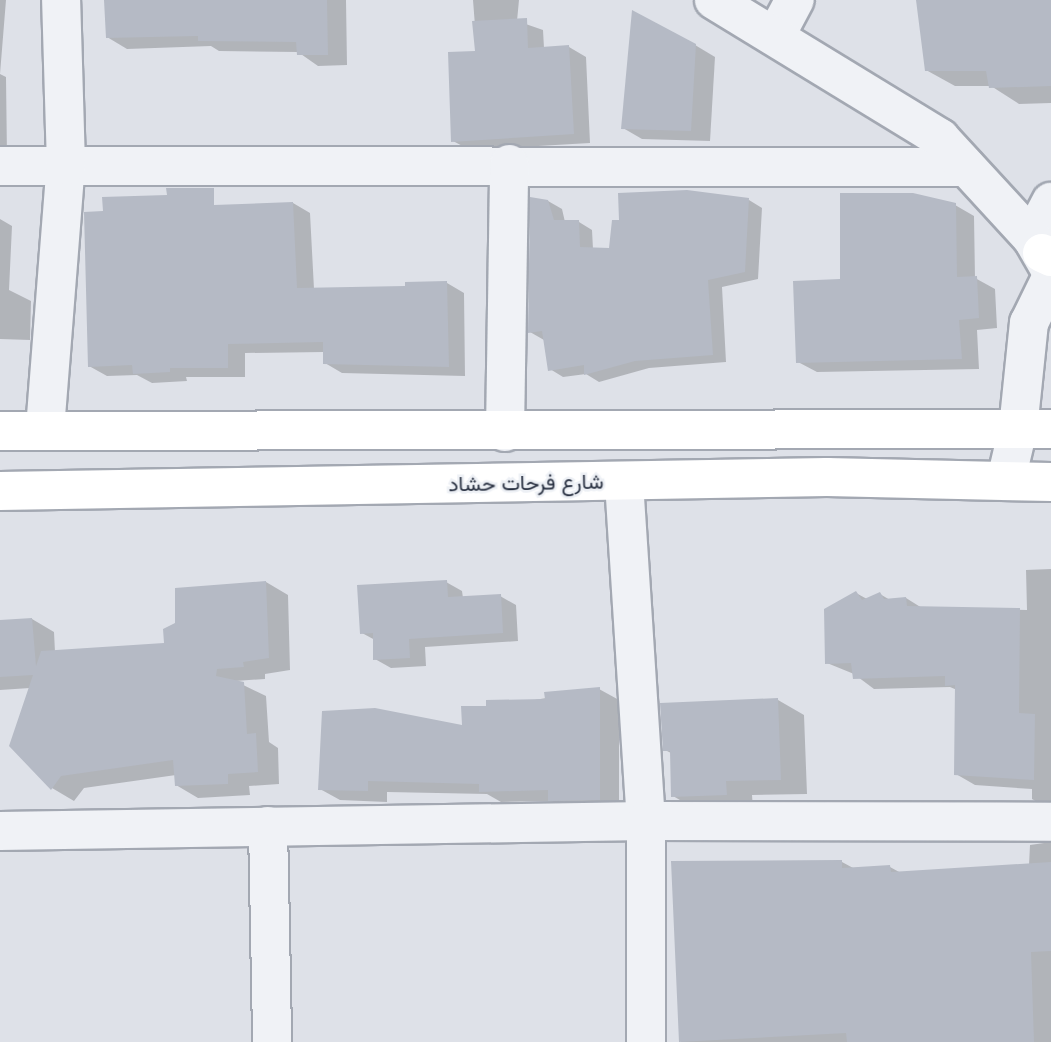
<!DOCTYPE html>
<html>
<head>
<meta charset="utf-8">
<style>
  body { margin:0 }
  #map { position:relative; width:1051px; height:1042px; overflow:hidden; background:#dee1e8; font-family:Arial,Vazirmatn,sans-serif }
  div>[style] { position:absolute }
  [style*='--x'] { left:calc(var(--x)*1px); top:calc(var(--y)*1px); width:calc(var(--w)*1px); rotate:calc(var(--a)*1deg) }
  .shadow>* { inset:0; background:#0003 }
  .building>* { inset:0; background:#b5bac5 }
  .roads { filter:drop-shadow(2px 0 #a3a8b2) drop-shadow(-2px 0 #a3a8b2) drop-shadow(0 2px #a3a8b2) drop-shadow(0 -2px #a3a8b2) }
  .minor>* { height:38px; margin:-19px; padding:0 19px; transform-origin:19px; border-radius:19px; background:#f0f2f6 }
  .tertiary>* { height:38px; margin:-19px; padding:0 19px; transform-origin:19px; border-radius:19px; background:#f0f2f6 }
  .primary>* { height:38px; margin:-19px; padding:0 19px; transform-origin:19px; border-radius:19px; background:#fff }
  span { translate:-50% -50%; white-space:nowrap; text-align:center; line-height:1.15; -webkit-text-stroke:5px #edf0f5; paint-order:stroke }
  .street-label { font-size:21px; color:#262e3f }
</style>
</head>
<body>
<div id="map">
  <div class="shadow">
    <div style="clip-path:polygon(0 0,6px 0,0 74px,6px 77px,7px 157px,0 160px)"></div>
    <div style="clip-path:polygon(106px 0,346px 0,347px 65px,318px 66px,298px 52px,219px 51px,211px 46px,127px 49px,107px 37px)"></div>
    <div style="clip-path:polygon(473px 0,519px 0,517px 21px,543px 30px,544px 48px,569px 47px,586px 57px,590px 143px,470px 150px,453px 141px,477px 52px)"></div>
    <div style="clip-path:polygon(918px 0,1051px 0,1051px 103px,1019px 104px,991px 86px,955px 86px,926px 70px)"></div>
    <div style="clip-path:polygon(695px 45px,715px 57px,710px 141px,642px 139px,623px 128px)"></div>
    <div style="clip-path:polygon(749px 200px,762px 208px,758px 279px,722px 287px,726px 362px,649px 368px,599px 382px,586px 374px,563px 377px,550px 369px,544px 340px,530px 332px,548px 201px,562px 209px,565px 222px,579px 222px,592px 230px,593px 249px,611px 249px)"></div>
    <div style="clip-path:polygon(293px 203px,310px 213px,314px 289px,407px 288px,447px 283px,464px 293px,465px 376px,342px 373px,325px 363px,324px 352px,245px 353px,245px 377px,186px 377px,187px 381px,152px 383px,137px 375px,107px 376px,89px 366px)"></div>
    <div style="clip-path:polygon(955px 205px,974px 216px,975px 278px,995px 289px,997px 328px,977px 330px,979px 369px,817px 372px,798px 362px,842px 281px)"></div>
    <div style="clip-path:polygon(0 219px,12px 226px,9px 290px,31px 301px,30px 340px,0 339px)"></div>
    <div style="clip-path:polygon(1051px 569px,1051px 810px,1032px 799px,1032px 789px,975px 785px,956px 774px,957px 690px,950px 687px,874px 689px,854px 674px,827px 663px,856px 593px,867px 599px,880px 594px,890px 600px,906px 598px,922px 608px,1027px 610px,1026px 570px)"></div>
    <div style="clip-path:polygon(266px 582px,288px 595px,290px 670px,265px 674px,265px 679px,235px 681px,266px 696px,269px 742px,278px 748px,279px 784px,249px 786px,250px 795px,198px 798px,176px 785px,176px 775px,84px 788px,74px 801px,52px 788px,30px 688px,0 690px,0 622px,32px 619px,54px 632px,55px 652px,166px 644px)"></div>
    <div style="clip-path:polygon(446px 582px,462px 591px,463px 598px,500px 596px,516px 605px,518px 641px,425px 647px,426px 666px,391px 668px,375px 659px,375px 640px,362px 633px)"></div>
    <div style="clip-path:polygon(599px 689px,619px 700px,619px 810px,570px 811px,552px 801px,501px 802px,487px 794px,387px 792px,387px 802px,340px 800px,320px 789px,464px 727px,488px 708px)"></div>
    <div style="clip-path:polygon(778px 700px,804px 715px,807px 794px,752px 795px,753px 809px,699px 811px,673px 796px,671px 753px,665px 750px)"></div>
    <div style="clip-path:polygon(1051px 842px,1051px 1042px,681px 1042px,673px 863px,842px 862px,855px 869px,890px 867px,901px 873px,1029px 865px,1030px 845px)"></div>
  </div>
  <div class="building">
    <div style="clip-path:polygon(104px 0,327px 0,328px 55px,297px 55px,296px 42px,198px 41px,198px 36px,106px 38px)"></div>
    <div style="clip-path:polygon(916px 0,1051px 0,1051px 86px,989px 88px,986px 71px,925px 71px)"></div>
    <div style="clip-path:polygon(632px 10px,696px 44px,691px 131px,621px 129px)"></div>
    <div style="clip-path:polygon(527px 18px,528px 48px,569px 45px,574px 134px,451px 142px,448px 52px,475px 51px,472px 21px)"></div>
    <div style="clip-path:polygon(166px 188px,214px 188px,214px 205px,293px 202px,297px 288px,405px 286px,405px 282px,447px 281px,449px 367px,323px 364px,323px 342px,228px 344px,228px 368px,170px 368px,170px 372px,133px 374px,132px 365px,88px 367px,84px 212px,103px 211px,102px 197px,167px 195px)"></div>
    <div style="clip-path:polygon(687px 190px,749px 198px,745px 272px,708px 280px,713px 355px,635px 361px,584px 375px,584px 365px,548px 371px,542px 331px,528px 333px,530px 197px,548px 200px,554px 220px,579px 220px,580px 247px,609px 248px,612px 220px,619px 220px,618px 193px)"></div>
    <div style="clip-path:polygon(840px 193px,913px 193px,956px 203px,957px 277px,977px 276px,979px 318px,959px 320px,962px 359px,796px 363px,793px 281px,840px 279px)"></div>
    <div style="clip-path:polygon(447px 580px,448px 597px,501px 594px,503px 633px,409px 639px,410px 658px,373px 660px,373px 633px,360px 634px,357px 585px)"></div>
    <div style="clip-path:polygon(266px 581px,269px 658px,243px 662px,244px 667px,217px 669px,216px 676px,244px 682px,247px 734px,256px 733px,258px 772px,228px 774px,228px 784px,175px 786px,173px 760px,61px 776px,51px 790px,9px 746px,33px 675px,0 677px,0 620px,32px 618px,36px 666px,41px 651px,164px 643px,163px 629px,175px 623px,175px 588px)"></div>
    <div style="clip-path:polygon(856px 591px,862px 600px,880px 592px,884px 599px,906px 597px,907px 606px,1020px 608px,1019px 713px,1035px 714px,1034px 780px,954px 775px,955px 685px,945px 686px,945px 676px,853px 679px,851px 663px,825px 664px,824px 609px)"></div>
    <div style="clip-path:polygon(600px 687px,600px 800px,548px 801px,548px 790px,479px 792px,479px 784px,368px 781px,368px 791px,318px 790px,322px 711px,375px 708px,462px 725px,461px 706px,486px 706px,486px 700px,545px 699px,544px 692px)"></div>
    <div style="clip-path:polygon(778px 698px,781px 780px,726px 781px,727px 795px,671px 797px,670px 751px,663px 751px,660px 703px)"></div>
    <div style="clip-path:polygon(842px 860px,842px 868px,890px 865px,891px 872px,1051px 862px,1051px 951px,1031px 952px,1034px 1042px,847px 1042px,846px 1033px,679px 1042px,671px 861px)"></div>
  </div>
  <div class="roads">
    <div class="minor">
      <div style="--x:776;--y:35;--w:40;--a:-62"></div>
      <div style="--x:0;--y:166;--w:966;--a:0.06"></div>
      <div style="--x:1032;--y:238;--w:41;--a:-62.2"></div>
      <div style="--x:45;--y:429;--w:265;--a:-85.5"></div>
      <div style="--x:66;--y:165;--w:165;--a:-91.7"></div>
      <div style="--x:505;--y:432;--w:268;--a:-89.1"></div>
      <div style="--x:624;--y:482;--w:340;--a:86.3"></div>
      <div style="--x:646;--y:821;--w:221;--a:90"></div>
      <div style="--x:268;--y:826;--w:216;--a:88.9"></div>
      <div style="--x:0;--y:831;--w:646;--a:-0.89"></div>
      <div style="--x:646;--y:821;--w:405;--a:0.1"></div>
    </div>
    <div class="tertiary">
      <div style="--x:714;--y:0;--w:265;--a:31.4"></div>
      <div style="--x:940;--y:138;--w:136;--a:47.4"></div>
      <div style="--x:1032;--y:238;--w:38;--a:60"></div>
      <div style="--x:1006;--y:480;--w:52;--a:-76.8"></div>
      <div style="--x:1018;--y:429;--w:107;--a:-84.1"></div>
      <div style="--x:1029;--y:323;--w:50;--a:-63.9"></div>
    </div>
    <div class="primary">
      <div style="--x:1042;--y:253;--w:10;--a:24"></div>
      <div style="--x:0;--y:431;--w:1051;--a:-0.11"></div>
      <div style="--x:0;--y:491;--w:827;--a:-0.97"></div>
      <div style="--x:827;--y:477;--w:224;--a:1.3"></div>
    </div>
  </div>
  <div class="street-label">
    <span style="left:526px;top:483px;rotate:-1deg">شارع فرحات حشاد</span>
  </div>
</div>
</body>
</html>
